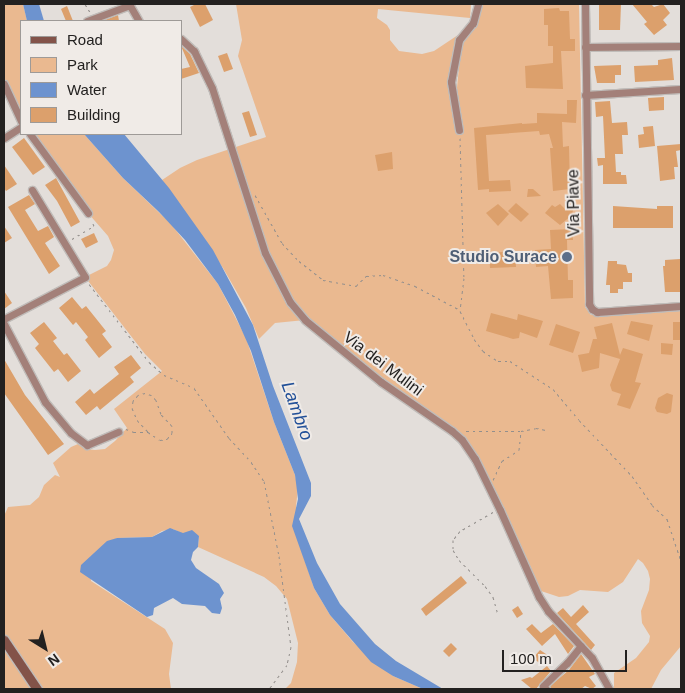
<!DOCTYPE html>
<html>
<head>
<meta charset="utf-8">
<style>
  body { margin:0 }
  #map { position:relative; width:685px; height:693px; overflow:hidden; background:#e3deda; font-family:Helvetica,sans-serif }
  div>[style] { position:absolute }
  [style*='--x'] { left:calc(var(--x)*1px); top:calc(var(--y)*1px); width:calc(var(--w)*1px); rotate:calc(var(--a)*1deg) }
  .green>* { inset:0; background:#eab990 }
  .water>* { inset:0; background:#6d93cf }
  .building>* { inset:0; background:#dca06c }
  .path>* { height:1px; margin-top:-0.5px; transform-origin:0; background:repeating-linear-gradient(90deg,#938f8c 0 2.5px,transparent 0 6.5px) }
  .roads { filter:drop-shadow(1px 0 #c0bcb9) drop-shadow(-1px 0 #c0bcb9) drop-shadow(0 1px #c0bcb9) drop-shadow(0 -1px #c0bcb9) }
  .street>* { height:7px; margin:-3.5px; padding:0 3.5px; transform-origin:3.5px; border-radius:3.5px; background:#a38079 }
  .secondary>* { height:9px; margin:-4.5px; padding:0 4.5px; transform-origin:4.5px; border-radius:4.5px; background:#835349 }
  .dots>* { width:14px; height:14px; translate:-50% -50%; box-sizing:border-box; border:2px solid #f0ebe7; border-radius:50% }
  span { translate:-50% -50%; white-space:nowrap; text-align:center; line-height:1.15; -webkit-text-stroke:4px #f0ebe7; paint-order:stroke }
  .street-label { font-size:16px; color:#232120 }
  .service-label { font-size:16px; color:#4e5e75; font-weight:700 }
  .right { translate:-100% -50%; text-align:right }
  .water-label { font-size:18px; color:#225098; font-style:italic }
  .frame { position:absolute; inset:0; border:5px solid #232120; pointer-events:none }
  .legend { position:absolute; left:20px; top:20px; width:162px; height:115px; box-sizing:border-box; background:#f0ebe7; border:1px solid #9e9a97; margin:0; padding:6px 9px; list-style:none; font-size:15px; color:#232120 }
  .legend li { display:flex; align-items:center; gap:10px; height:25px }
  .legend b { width:25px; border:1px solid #9e9a97 }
  .north { position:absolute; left:20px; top:623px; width:50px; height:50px; -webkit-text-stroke:4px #f0ebe7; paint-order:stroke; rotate:144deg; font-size:14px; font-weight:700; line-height:20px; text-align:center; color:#232120 }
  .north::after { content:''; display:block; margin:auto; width:18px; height:22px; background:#232120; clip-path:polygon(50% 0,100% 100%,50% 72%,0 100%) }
  .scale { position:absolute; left:502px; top:650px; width:125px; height:22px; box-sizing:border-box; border:2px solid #232120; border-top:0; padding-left:6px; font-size:15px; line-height:18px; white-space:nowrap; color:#232120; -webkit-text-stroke:4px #f0ebe7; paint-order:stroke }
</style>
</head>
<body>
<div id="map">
  <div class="green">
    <div style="clip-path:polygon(4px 4px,23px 4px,27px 21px,21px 21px,21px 121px,4px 84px)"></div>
    <div style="clip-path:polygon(236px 4px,471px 4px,470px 18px,378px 9px,377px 18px,387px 25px,390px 30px,390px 40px,399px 51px,422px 54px,434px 51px,458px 35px,449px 90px,454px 118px,461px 47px,467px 36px,476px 27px,483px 4px,579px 4px,585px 307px,591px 315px,681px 309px,681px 646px,661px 670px,651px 689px,614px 688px,614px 673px,636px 658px,649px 642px,650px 636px,642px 623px,641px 611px,649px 590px,650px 579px,648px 571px,643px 563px,638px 559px,623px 582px,608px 592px,580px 590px,568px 596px,559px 597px,535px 589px,462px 440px,305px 320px,275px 323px,259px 339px,246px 308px,223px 268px,162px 180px,180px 168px,197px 160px,266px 137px,238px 56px,242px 40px)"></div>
    <div style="clip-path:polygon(30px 134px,84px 134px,123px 178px,171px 224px,218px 284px,246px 338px,274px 422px,295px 475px,298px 488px,296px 506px,300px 546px,314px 588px,330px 615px,353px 642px,393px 676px,423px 689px,285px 689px,291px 683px,297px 662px,298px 643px,287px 599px,276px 586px,264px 577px,198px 547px,199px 536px,183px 534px,173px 529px,162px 531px,152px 537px,117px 538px,90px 557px,91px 581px,165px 629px,173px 643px,169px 674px,171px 689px,37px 689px,4px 640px,4px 516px,8px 507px,30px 505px,39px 497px,44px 485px,55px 475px,60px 477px,53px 463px,71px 447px,78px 444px,86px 449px,95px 450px,105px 449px,115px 441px,127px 428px,114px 409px,162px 371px,145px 354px,85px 277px,107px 266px,111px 260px,114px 250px,108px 236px,88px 213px)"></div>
    <div style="clip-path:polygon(4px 647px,33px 689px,4px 689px)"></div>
  </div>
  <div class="water">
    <div style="clip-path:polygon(23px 4px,39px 4px,44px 21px,27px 21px)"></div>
    <div style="clip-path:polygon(84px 134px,124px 134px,169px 188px,213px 250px,253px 325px,273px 386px,311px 483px,311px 496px,299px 519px,317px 563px,340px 604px,375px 644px,396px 661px,443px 689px,423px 689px,393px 676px,371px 662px,330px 615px,314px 588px,292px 526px,298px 499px,295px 475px,274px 422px,251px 351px,235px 315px,218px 284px,185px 240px,159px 212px,123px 178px)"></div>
    <div style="clip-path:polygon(170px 528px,183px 533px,192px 530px,199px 536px,198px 547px,193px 552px,191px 560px,196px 568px,219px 584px,224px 593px,220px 599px,222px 608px,220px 614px,212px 613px,205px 606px,182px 604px,173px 598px,154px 608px,153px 615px,147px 617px,80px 572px,81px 565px,107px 541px,117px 538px,152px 537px)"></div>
  </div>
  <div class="building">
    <div style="clip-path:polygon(196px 4px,205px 4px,213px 20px,200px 27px,190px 7px)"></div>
    <div style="clip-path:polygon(599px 4px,621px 4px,620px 30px,599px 30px)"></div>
    <div style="clip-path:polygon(632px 4px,651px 4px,654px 7px,663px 4px,670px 13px,663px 20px,667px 25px,654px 35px,644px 24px,647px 22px)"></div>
    <div style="clip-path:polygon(67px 6px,73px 21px,66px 21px,61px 9px)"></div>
    <div style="clip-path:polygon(559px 8px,560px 11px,569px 11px,570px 39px,575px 39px,575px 51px,561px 51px,563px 89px,526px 88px,525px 66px,553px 63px,553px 46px,548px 46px,548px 25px,544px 25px,544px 9px)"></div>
    <div style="clip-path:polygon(118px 15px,119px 21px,102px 21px)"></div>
    <div style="clip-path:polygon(181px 46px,190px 54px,199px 73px,181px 79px,181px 69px,190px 67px)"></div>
    <div style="clip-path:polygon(227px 53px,233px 69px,224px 72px,218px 56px)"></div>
    <div style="clip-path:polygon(672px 58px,674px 80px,635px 82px,634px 66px,658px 65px,658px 60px)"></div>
    <div style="clip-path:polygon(621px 65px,621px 75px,615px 75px,615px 83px,597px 83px,594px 66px)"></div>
    <div style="clip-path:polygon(664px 97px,664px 110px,649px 111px,648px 98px)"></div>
    <div style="clip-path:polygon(567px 100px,577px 100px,576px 123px,562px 122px,563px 147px,569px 146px,570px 189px,553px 191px,550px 148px,553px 148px,549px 134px,540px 135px,539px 131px,486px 135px,489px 181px,510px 180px,511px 191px,489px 192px,489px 189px,478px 190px,474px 128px,522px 123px,522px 124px,537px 123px,537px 113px,567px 114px)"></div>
    <div style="clip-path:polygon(610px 101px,612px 123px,627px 122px,628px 135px,622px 135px,623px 154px,615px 154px,616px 172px,621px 172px,621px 175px,626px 175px,627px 184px,603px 184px,603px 165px,598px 166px,597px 158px,605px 158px,603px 116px,596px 117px,595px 102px)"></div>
    <div style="clip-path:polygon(249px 111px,257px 135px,250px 137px,242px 113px)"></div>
    <div style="clip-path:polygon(653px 126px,655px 146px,639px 148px,638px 135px,644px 134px,643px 127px)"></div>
    <div style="clip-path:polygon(24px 138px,45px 167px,33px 175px,12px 147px)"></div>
    <div style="clip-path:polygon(681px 144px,681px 150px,676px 151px,678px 167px,674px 167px,675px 179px,660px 181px,657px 146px)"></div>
    <div style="clip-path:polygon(392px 152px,393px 169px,378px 171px,375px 155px)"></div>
    <div style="clip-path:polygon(4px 165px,17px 184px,6px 191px,4px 188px)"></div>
    <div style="clip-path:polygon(56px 178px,80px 222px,71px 227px,57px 201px,45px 185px)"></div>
    <div style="clip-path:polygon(528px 189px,533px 189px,541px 196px,527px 197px)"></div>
    <div style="clip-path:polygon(29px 195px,35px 204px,25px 210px,38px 231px,48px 226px,54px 237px,45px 243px,60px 266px,49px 274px,8px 207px)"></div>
    <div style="clip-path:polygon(516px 203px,529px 214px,521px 222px,508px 211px)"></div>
    <div style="clip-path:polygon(498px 204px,509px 214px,498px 226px,486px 213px)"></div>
    <div style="clip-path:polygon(560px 204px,565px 209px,569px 204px,573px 210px,572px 215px,560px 225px,545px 213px,552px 205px,555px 207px)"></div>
    <div style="clip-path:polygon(613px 206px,657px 209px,657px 206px,673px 206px,673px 228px,613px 228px)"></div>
    <div style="clip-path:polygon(4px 226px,12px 238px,4px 243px)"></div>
    <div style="clip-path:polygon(572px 229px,573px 240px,567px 240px,568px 280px,573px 280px,573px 298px,551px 299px,548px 266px,536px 267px,535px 250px,551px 249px,550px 230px)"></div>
    <div style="clip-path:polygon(94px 233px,98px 242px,86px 248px,81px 239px)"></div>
    <div style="clip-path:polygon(515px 251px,516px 267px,490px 268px,489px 253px)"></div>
    <div style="clip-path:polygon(680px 259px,680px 292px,665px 292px,663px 266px,665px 266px,665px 260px)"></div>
    <div style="clip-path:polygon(608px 261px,617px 261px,617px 264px,626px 265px,628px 273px,632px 273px,632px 282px,623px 282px,623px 289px,618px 289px,618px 293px,610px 293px,610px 285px,606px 285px)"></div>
    <div style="clip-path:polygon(4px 291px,12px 303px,4px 309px)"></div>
    <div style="clip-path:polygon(72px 297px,82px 309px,86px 306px,106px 331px,102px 334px,112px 347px,99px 358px,85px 340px,88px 337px,76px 322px,73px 325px,59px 308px)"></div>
    <div style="clip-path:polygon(491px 313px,517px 320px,518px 314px,543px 321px,537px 338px,520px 332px,519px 338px,513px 339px,486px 331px)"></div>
    <div style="clip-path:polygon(631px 321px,653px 325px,649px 341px,627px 334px)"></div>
    <div style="clip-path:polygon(44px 322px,57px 338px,53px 341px,64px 355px,67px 353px,81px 371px,68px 382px,58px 369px,54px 372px,35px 348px,39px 344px,30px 333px)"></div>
    <div style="clip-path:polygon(673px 322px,681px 322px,681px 340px,673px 340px)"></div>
    <div style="clip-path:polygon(612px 323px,620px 355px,623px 348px,643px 354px,635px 382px,641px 383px,630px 409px,617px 405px,621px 394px,612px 391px,610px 385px,620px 359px,600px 353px,599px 368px,582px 372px,578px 355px,589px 353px,593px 339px,597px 339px,594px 327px)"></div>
    <div style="clip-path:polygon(556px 324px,580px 332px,573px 353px,549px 345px)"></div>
    <div style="clip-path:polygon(661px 343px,673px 344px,672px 355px,661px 354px)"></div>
    <div style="clip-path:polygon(131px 355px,141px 368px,130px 377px,134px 382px,100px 410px,97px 406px,86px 415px,75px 402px,90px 389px,94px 394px,119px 374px,114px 367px)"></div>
    <div style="clip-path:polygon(4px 359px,25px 395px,64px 444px,48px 455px,4px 393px)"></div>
    <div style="clip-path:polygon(667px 393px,673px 395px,671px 412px,667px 414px,657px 412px,655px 408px,658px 398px)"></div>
    <div style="clip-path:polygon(461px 576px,467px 583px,426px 616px,421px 609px)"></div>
    <div style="clip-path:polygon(583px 605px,589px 612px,576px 624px,595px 645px,591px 650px,557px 613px,563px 608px,571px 617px)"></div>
    <div style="clip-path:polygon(518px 606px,523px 614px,517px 618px,512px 610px)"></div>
    <div style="clip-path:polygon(532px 624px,541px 633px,553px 624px,574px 646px,568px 654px,555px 634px,542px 646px,526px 629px)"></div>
    <div style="clip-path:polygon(451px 643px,457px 649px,449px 657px,443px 651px)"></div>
    <div style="clip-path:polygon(540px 650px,549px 656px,542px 665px,533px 658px)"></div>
    <div style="clip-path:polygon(581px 654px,595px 674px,589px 677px,596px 686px,592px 689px,585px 686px,581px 689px,551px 689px,550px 686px,569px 670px)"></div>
    <div style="clip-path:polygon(547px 666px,551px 671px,536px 689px,532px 689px,521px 680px,530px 677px,532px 678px)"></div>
  </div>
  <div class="path">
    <div style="--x:85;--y:4;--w:9;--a:58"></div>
    <div style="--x:460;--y:138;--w:140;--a:88.4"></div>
    <div style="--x:464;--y:278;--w:33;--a:97"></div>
    <div style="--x:460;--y:311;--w:31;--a:63"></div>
    <div style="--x:474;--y:339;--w:15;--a:53"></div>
    <div style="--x:483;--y:351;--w:18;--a:34"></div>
    <div style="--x:498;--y:361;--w:12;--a:0"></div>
    <div style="--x:510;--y:361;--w:51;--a:33.1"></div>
    <div style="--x:553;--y:389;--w:40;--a:50"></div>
    <div style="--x:579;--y:420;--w:77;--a:46.6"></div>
    <div style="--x:632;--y:476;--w:35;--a:55"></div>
    <div style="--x:652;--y:505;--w:21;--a:43"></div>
    <div style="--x:667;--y:519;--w:44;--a:71.6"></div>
    <div style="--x:255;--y:195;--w:55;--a:60.6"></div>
    <div style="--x:282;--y:243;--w:25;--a:47"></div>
    <div style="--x:299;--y:261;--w:31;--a:38"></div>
    <div style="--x:323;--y:280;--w:34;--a:10"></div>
    <div style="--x:356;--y:286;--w:14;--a:-45"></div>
    <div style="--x:366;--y:276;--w:17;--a:-3"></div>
    <div style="--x:383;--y:275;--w:34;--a:19"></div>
    <div style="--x:415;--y:286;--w:51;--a:28.1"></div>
    <div style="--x:72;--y:239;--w:26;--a:-31"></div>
    <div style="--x:94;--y:226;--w:5;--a:-112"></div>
    <div style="--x:89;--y:284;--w:98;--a:52.4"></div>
    <div style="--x:149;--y:362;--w:20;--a:41"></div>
    <div style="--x:164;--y:375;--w:33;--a:23"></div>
    <div style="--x:194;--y:388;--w:61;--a:55"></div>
    <div style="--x:229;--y:438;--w:33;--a:47"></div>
    <div style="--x:251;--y:462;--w:23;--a:56"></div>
    <div style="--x:264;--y:481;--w:76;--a:78.7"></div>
    <div style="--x:279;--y:556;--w:92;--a:82.5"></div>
    <div style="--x:291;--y:647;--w:18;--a:103"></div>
    <div style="--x:287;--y:665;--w:30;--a:127"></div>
    <div style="--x:126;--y:429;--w:9;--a:21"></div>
    <div style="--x:134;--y:432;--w:14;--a:0"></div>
    <div style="--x:148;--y:432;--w:14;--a:34"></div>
    <div style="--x:160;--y:440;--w:7;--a:-8"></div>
    <div style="--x:167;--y:439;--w:8;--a:-50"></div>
    <div style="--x:172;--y:433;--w:7;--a:-90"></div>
    <div style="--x:172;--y:426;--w:16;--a:-133"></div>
    <div style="--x:161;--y:414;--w:15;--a:-110"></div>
    <div style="--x:156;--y:400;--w:7;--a:-135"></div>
    <div style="--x:151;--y:395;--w:6;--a:-162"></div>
    <div style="--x:145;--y:393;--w:7;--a:164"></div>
    <div style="--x:138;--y:395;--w:8;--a:130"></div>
    <div style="--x:133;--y:401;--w:7;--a:98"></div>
    <div style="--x:132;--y:408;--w:13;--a:67"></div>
    <div style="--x:137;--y:420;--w:16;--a:47"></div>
    <div style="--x:466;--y:431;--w:55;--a:0"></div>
    <div style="--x:521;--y:431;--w:15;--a:-11"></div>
    <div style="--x:536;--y:428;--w:10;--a:11"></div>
    <div style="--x:493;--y:480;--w:21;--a:-65"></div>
    <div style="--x:502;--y:461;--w:20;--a:-33"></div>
    <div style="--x:519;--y:450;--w:19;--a:-84"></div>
    <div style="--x:493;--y:512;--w:38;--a:150"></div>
    <div style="--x:460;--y:531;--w:11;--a:128"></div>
    <div style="--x:453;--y:540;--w:10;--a:90"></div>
    <div style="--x:453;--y:550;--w:12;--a:59"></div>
    <div style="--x:459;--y:560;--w:37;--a:45"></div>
    <div style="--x:485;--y:586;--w:14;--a:54"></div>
    <div style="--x:493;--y:597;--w:19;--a:74"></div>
  </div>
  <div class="roads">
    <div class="street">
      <div style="--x:129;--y:4;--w:20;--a:60"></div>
      <div style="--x:585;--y:4;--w:300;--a:89.2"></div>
      <div style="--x:589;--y:304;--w:6;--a:59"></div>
      <div style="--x:592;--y:309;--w:6;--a:31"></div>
      <div style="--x:597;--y:312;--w:84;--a:-4.1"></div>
      <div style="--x:87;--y:21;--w:46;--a:-20.4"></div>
      <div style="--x:181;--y:39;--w:18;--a:43"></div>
      <div style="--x:194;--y:51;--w:41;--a:64.1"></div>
      <div style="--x:212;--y:88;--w:173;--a:72.2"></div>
      <div style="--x:265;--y:253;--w:55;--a:63"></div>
      <div style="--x:290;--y:302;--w:23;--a:50"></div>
      <div style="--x:305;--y:320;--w:98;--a:39.2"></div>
      <div style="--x:381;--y:382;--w:86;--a:34.6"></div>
      <div style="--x:452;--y:431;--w:13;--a:42"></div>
      <div style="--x:462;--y:440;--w:23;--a:56"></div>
      <div style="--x:475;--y:459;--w:57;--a:63.9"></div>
      <div style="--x:500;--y:510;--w:95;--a:65.9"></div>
      <div style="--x:539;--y:597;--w:17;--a:57"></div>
      <div style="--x:548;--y:611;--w:64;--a:46.9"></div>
      <div style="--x:592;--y:658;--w:35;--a:61"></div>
      <div style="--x:585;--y:47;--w:96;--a:-0.6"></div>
      <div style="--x:4;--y:84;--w:41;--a:65.3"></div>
      <div style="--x:585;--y:95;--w:95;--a:-3.6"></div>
      <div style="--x:459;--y:130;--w:49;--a:-99.5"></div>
      <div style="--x:451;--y:82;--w:43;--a:-79.2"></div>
      <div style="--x:459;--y:40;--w:22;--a:-51"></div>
      <div style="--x:473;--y:23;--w:20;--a:-75"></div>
      <div style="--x:30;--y:134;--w:98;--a:53.7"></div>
      <div style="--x:4;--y:138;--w:20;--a:-33"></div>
      <div style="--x:4;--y:319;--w:91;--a:-27.4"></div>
      <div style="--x:85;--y:277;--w:102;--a:-121.3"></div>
      <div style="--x:4;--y:324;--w:88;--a:62.3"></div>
      <div style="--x:45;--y:402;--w:40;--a:50"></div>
      <div style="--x:71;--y:433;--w:20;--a:37"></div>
      <div style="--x:87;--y:445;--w:34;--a:-23"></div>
      <div style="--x:546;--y:689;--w:4;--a:-135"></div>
      <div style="--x:543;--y:686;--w:33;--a:-44"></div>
      <div style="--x:567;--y:663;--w:22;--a:-51"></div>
    </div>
    <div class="secondary">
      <div style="--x:4;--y:640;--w:59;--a:56"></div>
    </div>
  </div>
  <div class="dots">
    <div style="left:567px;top:257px;background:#5c6f8a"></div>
  </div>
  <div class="street-label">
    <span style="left:574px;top:203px;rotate:-91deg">Via Piave</span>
    <span style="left:383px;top:364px;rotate:37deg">Via dei Mulini</span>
  </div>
  <div class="service-label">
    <span class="right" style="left:557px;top:257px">Studio Surace</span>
  </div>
  <div class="water-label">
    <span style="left:297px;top:411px;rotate:70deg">Lambro</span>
  </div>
  <div class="frame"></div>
  <ul class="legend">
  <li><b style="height:6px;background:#835349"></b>Road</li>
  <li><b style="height:14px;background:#eab990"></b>Park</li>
  <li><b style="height:14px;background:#6d93cf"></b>Water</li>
  <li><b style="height:14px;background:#dca06c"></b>Building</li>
  </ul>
  <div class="north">N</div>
  <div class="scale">100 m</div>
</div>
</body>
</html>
